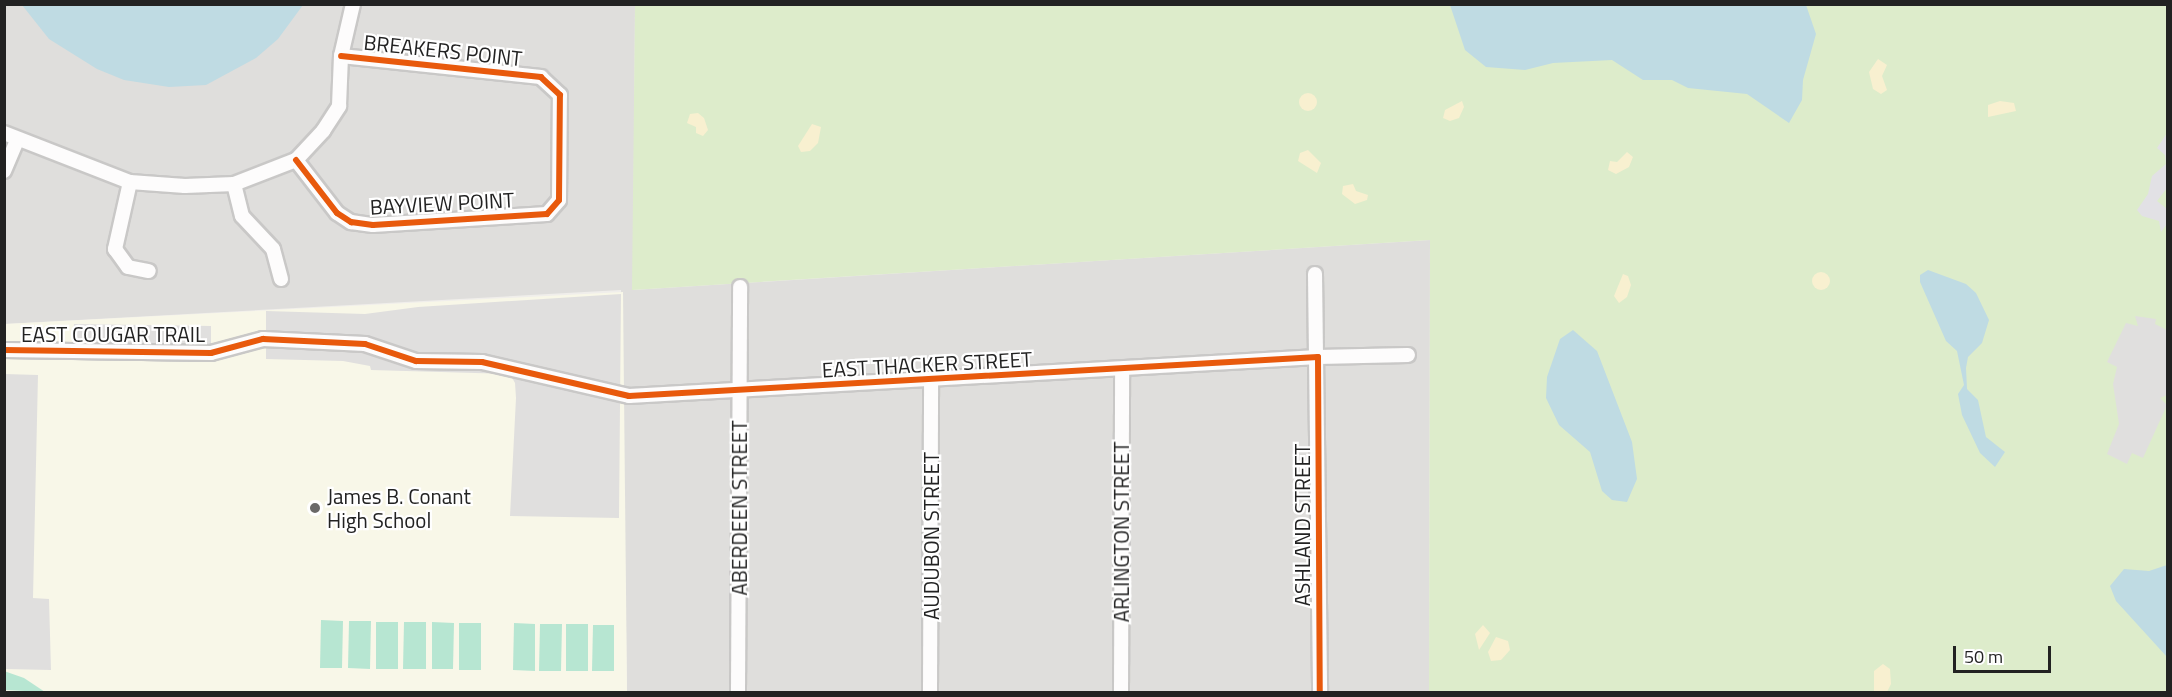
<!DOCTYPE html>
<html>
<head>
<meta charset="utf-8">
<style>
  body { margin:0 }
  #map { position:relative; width:2172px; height:697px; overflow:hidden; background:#f0eeeb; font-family:"Titillium Web",sans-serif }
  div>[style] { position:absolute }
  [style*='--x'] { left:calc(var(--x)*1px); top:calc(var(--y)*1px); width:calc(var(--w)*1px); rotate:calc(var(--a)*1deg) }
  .residential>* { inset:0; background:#dfdedc }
  .education>* { inset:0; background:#f8f7e8 }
  .grass>* { inset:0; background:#ddeccb }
  .sand>* { inset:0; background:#f8f0d0 }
  .round { border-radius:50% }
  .pitch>* { inset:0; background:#b7e6d2 }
  .parking>* { inset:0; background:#e0dfde }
  .plaza>* { inset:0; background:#e2e1e5 }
  .water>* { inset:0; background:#bfdbe3 }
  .roads { filter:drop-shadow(2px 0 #c9c8c7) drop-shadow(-2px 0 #c9c8c7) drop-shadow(0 2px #c9c8c7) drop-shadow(0 -2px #c9c8c7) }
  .minor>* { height:14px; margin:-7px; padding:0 7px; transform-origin:7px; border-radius:7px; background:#fdfcfc }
  .cycleway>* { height:6px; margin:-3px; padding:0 3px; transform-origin:3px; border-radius:3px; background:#e8590c }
  .dots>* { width:16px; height:16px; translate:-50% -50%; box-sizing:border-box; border:3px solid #fff; border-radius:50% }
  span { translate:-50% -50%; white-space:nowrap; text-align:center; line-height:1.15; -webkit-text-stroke:4.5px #fff; paint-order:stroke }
  .street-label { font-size:21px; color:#222 }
  .poi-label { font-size:21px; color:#222 }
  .left { translate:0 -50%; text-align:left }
  .frame { position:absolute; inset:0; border:6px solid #222; pointer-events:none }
  .scale { position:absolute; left:1953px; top:646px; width:98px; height:27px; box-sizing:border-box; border:3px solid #222; border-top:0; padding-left:8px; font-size:18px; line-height:21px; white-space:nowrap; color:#222; -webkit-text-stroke:4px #fff; paint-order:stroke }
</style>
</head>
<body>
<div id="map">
  <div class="residential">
    <div style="clip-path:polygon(5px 5px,635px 5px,633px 290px,1430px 240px,1429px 692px,627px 692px,621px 290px,5px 324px)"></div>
  </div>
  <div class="education">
    <div style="clip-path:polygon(623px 292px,627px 692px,5px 692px,5px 324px)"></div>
  </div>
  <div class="grass">
    <div style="clip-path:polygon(635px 5px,2167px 5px,2167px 692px,1429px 692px,1430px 240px,632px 290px)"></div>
  </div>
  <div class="sand">
    <div style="clip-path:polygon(1878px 59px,1887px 65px,1882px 76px,1887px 90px,1881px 94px,1873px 89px,1869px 72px)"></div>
    <div class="round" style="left:1299px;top:93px;width:18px;height:18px"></div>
    <div style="clip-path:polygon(1462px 101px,1464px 107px,1459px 118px,1450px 121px,1443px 118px,1445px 110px)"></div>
    <div style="clip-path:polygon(2000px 101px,2014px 103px,2016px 111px,1988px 117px,1988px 105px)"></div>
    <div style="clip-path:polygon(690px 114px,698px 113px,704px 118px,708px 130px,703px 136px,696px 133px,696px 127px,687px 123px)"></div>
    <div style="clip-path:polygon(812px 124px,821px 127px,818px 143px,810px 151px,801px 152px,798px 146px)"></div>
    <div style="clip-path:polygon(1308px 150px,1321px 163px,1317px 173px,1298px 161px,1300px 153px)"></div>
    <div style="clip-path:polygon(1627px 152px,1633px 157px,1629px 167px,1616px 174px,1608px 170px,1610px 161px,1617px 162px)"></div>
    <div style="clip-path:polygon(1353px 184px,1356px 191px,1368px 195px,1367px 200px,1355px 204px,1342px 194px,1343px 186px)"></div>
    <div class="round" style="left:1812px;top:272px;width:18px;height:18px"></div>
    <div style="clip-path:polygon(1623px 274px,1628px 276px,1631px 285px,1627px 297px,1619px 303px,1614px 296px)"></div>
    <div style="clip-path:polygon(1483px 625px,1490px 633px,1479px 650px,1475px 634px)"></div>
    <div style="clip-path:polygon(1496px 637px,1508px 641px,1510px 650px,1501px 660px,1491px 661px,1488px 652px)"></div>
    <div style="clip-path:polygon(1883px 664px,1890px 669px,1891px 684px,1887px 692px,1874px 692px,1874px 671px)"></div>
  </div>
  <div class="pitch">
    <div style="clip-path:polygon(321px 620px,343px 621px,342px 668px,320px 668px)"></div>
    <div style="clip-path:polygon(349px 621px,371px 621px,370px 669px,348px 668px)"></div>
    <div style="clip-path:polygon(376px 622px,398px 622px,398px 669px,376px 669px)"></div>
    <div style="clip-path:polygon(404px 622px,426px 622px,426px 669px,403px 669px)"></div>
    <div style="clip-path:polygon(432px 622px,454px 623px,453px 669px,432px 669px)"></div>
    <div style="clip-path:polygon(459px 623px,481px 623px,481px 670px,459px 670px)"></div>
    <div style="clip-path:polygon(514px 623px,535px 624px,535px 671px,513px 670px)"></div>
    <div style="clip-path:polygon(540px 624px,562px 624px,561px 671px,539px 671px)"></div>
    <div style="clip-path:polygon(566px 624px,588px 624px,588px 671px,566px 671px)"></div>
    <div style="clip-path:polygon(593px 625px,614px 625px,614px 671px,592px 671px)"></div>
    <div style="clip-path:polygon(4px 671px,24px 678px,45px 692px,5px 690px)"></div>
  </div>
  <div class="parking">
    <div style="clip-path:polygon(621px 294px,619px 518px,510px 516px,516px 398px,515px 383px,510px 374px,371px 370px,370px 366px,343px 361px,266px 359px,266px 311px,365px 314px,418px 307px)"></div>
    <div style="clip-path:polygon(2135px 316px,2156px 319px,2155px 324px,2167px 330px,2167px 395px,2160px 398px,2167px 405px,2143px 458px,2132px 453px,2127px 464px,2107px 454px,2119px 424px,2113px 384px,2117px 367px,2107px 362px,2126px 323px,2138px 326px)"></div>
    <div style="clip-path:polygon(74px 324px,211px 326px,211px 353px,73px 351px)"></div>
    <div style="clip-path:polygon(5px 374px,38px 375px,33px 598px,49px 599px,51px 670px,5px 669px)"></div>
  </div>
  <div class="plaza">
    <div style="clip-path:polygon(2167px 133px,2167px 188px,2157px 201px,2167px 209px,2167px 224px,2161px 232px,2159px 221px,2142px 216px,2137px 210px,2148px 194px,2152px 176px,2166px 164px,2165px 155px,2157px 148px)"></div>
  </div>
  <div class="water">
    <div style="clip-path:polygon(22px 5px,303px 5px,278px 39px,256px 58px,206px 85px,169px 87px,124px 80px,97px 69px,49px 39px)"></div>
    <div style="clip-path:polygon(1450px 5px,1806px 5px,1816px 34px,1803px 80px,1802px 100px,1789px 123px,1747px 94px,1688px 88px,1672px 80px,1643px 80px,1612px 60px,1553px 63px,1525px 70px,1486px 67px,1465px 50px)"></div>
    <div style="clip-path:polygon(1928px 270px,1966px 284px,1976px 293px,1989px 320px,1982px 343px,1968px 357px,1966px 368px,1967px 389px,1978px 400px,1986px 437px,2005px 452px,1995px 467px,1980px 453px,1962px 415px,1958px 394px,1964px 385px,1957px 351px,1946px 341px,1920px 282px,1920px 275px)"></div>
    <div style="clip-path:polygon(1573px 330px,1597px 351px,1632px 442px,1637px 479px,1627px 502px,1612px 500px,1602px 491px,1590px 452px,1559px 425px,1546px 398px,1547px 377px,1560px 339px)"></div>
    <div style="clip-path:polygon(2167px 565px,2167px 657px,2116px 601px,2110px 586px,2124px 569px,2149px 571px)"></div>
  </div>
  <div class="roads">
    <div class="minor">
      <div style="--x:4;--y:133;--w:135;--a:21.3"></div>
      <div style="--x:130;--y:182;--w:55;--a:4.2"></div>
      <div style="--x:185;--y:186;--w:49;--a:-2.3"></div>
      <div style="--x:234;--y:184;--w:66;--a:-21.2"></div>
      <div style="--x:296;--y:160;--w:40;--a:-47"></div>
      <div style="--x:323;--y:131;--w:30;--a:-57"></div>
      <div style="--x:339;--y:106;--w:50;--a:-87.7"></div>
      <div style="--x:341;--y:56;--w:53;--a:-77"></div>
      <div style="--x:296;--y:160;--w:67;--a:52.3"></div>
      <div style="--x:337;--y:213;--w:17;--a:33"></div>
      <div style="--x:351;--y:222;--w:22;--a:8"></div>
      <div style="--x:373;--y:225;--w:174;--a:-3.6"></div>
      <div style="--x:547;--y:214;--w:18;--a:-49"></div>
      <div style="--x:559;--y:200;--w:105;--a:-89.5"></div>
      <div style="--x:560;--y:95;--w:26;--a:-137"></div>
      <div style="--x:541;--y:77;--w:201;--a:-174"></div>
      <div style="--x:4;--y:171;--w:34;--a:-67"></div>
      <div style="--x:130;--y:182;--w:69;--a:102.6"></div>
      <div style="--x:115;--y:249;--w:22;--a:54"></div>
      <div style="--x:128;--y:267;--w:21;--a:11"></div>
      <div style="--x:234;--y:184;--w:33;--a:76"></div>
      <div style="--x:242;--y:216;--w:45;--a:46.8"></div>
      <div style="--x:273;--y:249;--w:31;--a:75"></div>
      <div style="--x:1315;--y:274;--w:418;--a:89.3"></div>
      <div style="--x:4;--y:350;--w:207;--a:0.8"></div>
      <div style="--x:211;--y:353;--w:54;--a:-15.1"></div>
      <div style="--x:263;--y:339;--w:102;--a:2.8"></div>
      <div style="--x:365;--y:344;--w:54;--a:18.4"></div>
      <div style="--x:416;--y:361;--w:66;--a:0.9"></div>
      <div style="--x:482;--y:362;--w:151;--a:13"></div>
      <div style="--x:629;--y:396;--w:690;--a:-3.24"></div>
      <div style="--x:1318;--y:357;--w:90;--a:-1.3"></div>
      <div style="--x:738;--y:692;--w:405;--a:-89.7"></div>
      <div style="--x:930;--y:692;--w:312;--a:-89.8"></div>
      <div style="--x:1121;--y:692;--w:321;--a:-89.8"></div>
    </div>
  </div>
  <div class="cycleway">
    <div style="--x:296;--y:160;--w:67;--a:52.3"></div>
    <div style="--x:337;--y:213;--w:17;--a:33"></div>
    <div style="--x:351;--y:222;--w:22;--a:8"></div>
    <div style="--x:373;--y:225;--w:174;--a:-3.6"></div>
    <div style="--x:547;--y:214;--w:18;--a:-49"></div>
    <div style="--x:559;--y:200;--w:105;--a:-89.5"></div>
    <div style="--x:560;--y:95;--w:26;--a:-137"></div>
    <div style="--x:541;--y:77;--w:201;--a:-174"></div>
    <div style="--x:4;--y:350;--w:207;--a:0.8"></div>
    <div style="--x:211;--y:353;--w:54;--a:-15.1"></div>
    <div style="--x:263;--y:339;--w:102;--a:2.8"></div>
    <div style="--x:365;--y:344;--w:54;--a:18.4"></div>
    <div style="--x:416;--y:361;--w:66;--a:0.9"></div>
    <div style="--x:482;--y:362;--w:151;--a:13"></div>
    <div style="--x:629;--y:396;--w:690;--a:-3.24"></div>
    <div style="--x:1318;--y:357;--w:335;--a:89.7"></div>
  </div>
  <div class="dots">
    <div style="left:315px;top:508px;background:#6a6968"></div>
  </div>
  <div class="street-label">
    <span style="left:443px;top:50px;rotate:6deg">BREAKERS POINT</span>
    <span style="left:442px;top:203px;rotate:-3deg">BAYVIEW POINT</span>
    <span style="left:113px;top:334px">EAST COUGAR TRAIL</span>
    <span style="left:927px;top:364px;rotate:-3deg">EAST THACKER STREET</span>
    <span style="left:739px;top:508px;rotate:-90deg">ABERDEEN STREET</span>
    <span style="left:1302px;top:525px;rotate:-90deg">ASHLAND STREET</span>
    <span style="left:1121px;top:532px;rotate:-90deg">ARLINGTON STREET</span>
    <span style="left:931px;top:536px;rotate:-90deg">AUDUBON STREET</span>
  </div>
  <div class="poi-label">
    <span class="left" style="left:327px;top:508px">James B. Conant<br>High School</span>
  </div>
  <div class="frame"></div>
  <div class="scale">50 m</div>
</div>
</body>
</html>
